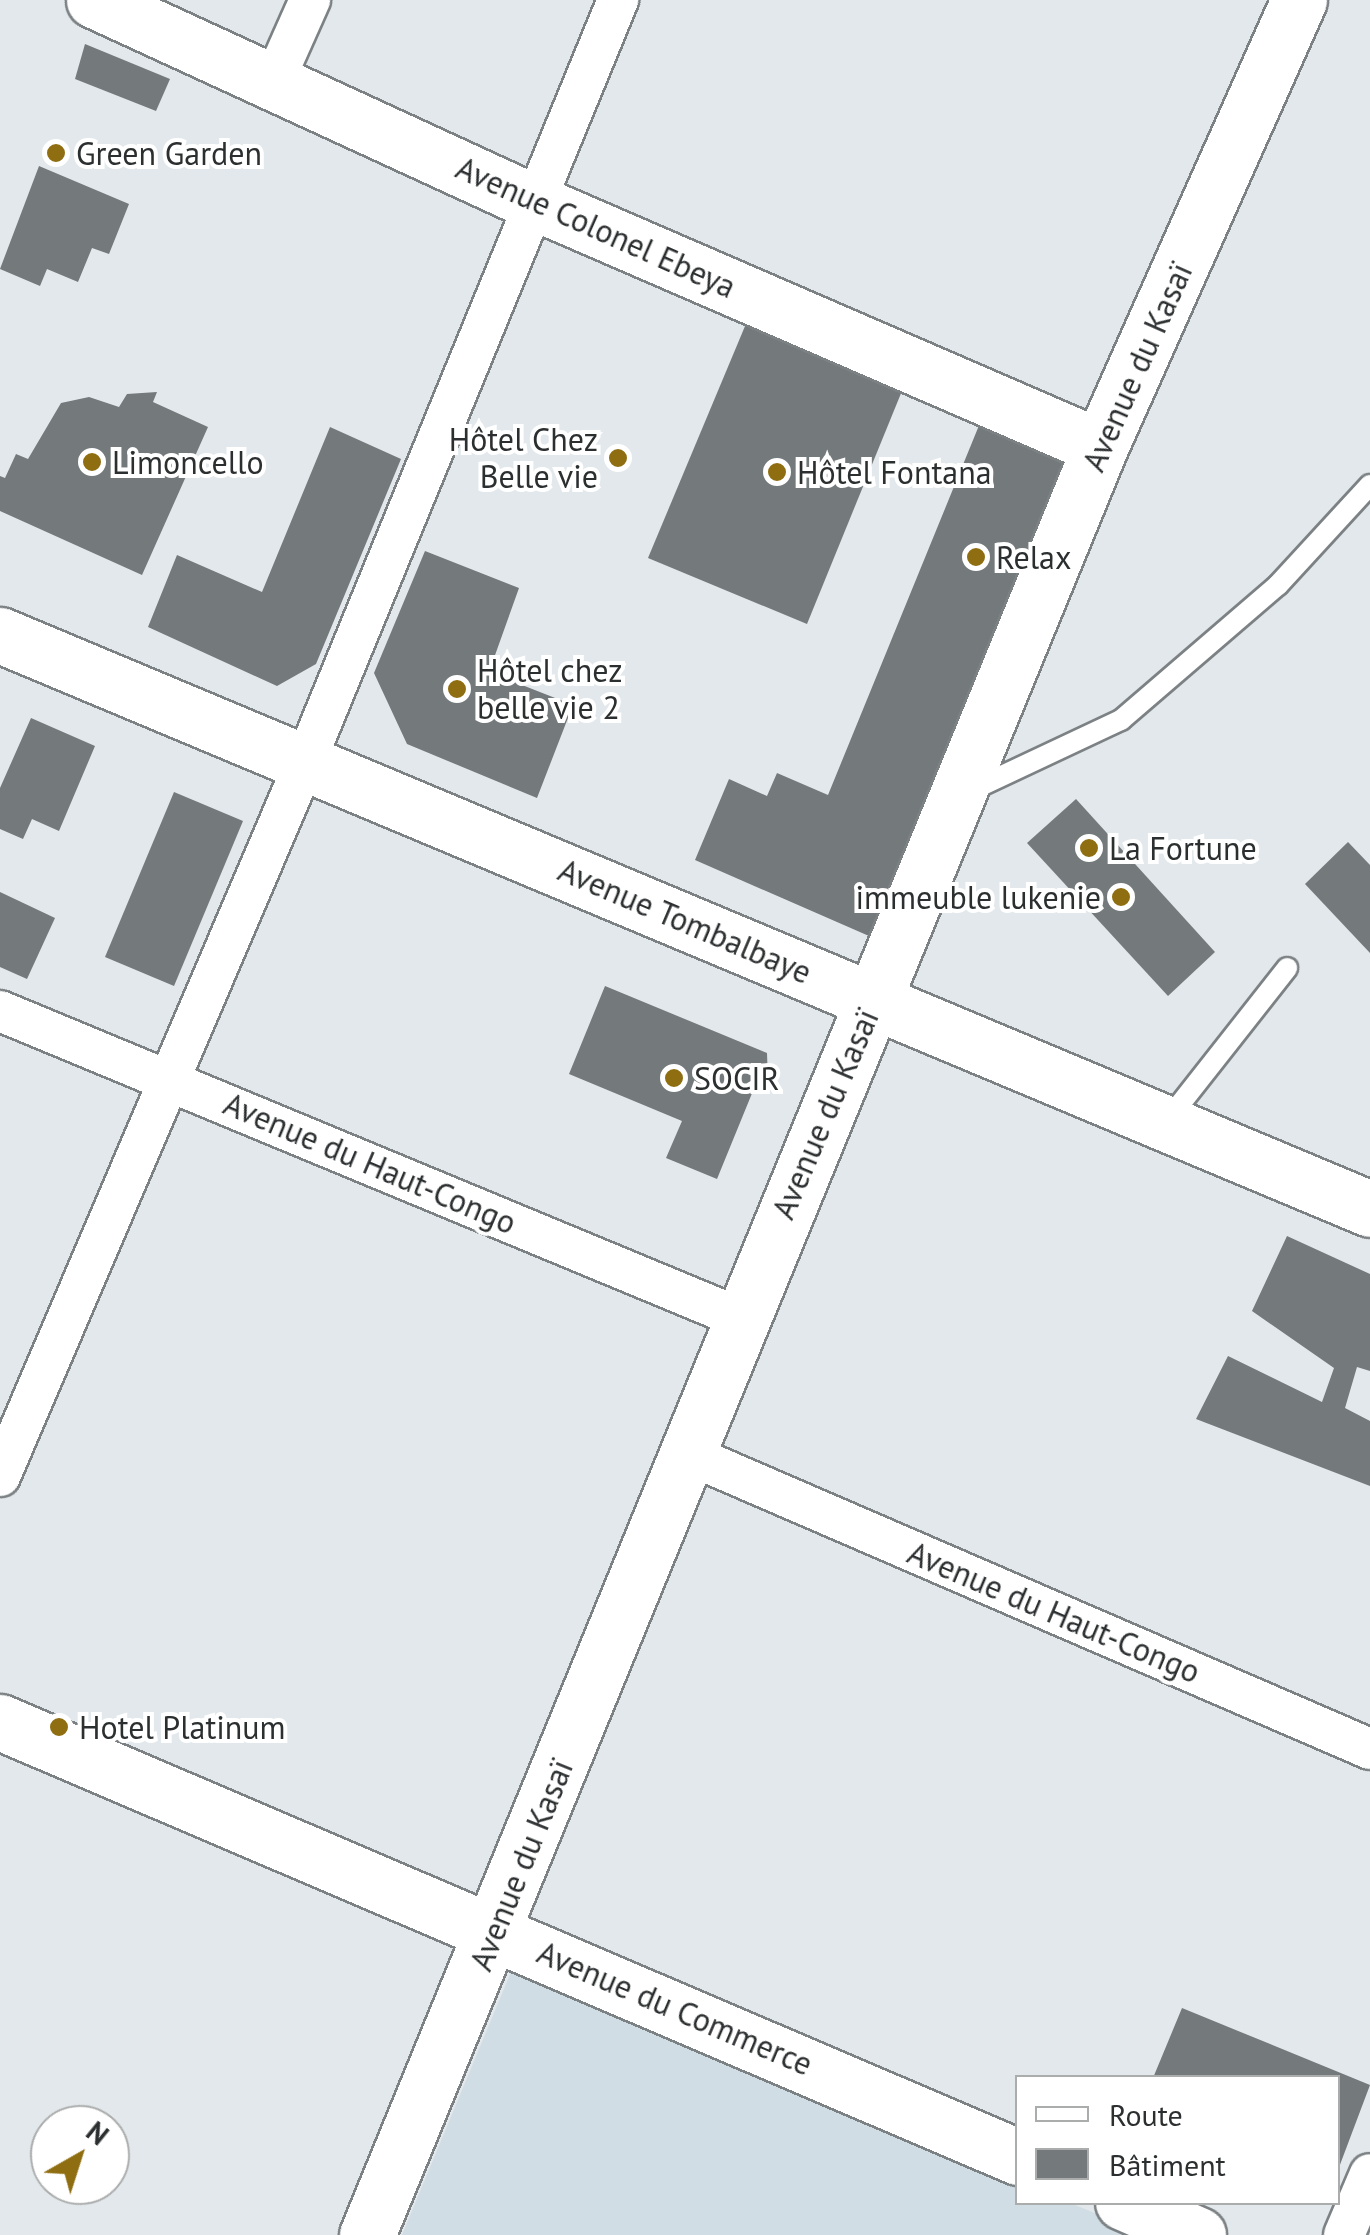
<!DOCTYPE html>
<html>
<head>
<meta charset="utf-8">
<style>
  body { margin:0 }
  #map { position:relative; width:1370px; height:2235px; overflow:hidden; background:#e2e8eb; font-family:"PT Sans",sans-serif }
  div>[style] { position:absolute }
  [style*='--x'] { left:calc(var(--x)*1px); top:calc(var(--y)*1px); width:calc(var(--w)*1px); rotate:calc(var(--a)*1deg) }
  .built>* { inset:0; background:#d0dde4 }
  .building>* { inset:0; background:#74797b }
  .roads { filter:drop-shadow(2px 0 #7c8184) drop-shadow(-2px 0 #7c8184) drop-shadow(0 2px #7c8184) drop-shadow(0 -2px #7c8184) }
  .lane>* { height:20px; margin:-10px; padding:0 10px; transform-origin:10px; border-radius:10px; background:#fff }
  .street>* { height:40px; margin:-20px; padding:0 20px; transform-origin:20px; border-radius:20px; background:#fff }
  .secondary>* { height:55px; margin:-27.5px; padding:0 27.5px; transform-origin:27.5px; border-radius:27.5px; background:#fff }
  .dots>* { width:28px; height:28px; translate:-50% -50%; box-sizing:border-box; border:5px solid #fff; border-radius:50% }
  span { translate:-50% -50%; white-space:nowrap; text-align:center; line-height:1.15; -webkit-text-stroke:8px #fff; paint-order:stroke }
  .poi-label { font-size:32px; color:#2c2f30 }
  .left { translate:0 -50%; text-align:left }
  .right { translate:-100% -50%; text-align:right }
  .street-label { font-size:32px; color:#2c2f30 }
  .legend { position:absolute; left:1015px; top:2075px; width:325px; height:130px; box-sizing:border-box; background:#fff; border:2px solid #abacac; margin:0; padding:12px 18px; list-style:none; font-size:30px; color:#2c2f30 }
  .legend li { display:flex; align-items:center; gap:20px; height:50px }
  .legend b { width:50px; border:2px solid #abacac }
  .north { position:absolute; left:30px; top:2105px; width:100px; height:100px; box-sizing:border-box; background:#fff; border:2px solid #abacac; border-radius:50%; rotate:39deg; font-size:28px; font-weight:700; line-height:40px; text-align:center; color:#2c2f30 }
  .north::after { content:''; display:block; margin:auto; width:35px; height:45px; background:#8f6e12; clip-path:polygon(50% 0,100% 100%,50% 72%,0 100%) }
</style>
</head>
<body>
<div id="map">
  <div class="built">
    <div style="clip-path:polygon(511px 1972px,1017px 2181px,1018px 2202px,1070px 2203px,1149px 2235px,402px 2235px)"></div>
  </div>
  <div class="building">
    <div style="clip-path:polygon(85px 44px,170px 79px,156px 111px,75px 79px)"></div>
    <div style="clip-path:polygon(39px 166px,129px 204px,109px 254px,92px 248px,78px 282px,47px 269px,40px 286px,0 269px)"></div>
    <div style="clip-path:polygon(748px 319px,904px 386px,807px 624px,648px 558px)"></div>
    <div style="clip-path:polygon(157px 392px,153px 402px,208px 427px,142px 575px,0 511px,0 476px,5px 478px,16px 454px,28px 459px,61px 403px,89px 397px,119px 407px,127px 394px)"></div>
    <div style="clip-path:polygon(980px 423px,1069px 461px,869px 936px,695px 860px,729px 779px,767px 796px,777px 773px,828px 795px)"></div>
    <div style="clip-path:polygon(330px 427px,401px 459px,316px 664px,277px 686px,148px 627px,177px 555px,262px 592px)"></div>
    <div style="clip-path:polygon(425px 551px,519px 588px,489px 672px,573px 705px,537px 798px,407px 744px,374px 673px)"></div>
    <div style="clip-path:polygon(31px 718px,95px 746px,59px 831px,32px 819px,23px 839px,0 829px,0 788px)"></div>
    <div style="clip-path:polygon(174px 792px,243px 821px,174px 986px,105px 957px)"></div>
    <div style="clip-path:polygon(1076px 799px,1215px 952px,1168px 996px,1027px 843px)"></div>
    <div style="clip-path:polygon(1348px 842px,1370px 865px,1370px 953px,1305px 884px)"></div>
    <div style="clip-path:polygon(0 892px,55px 918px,27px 979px,0 967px)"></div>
    <div style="clip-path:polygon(605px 986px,767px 1053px,768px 1082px,755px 1086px,717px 1179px,666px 1158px,682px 1121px,569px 1074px)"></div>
    <div style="clip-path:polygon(1287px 1236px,1370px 1274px,1370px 1371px,1357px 1367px,1345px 1408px,1370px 1421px,1370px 1486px,1196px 1419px,1228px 1356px,1322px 1402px,1334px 1368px,1252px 1311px)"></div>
    <div style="clip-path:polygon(1182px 2008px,1370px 2085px,1338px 2170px,1338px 2078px,1153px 2078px)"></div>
  </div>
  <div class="roads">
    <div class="lane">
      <div style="--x:972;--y:790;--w:165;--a:-25.2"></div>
      <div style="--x:1121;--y:720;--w:207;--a:-40.7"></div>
      <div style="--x:1278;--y:585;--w:136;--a:-47.4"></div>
      <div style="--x:1166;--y:1122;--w:196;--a:-51.8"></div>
    </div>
    <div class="street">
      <div style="--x:273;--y:83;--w:91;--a:-66"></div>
      <div style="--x:0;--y:1011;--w:801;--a:22.53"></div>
      <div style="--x:683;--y:1452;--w:748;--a:23.38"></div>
      <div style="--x:0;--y:1476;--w:779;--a:-66.86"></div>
      <div style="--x:306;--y:760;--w:822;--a:-67.68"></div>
      <div style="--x:1344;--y:2235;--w:66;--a:-66.9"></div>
    </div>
    <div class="secondary">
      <div style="--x:94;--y:0;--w:482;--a:24.7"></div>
      <div style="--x:532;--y:201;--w:619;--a:23.42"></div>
      <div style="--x:0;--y:635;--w:1485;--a:22.73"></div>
      <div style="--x:0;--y:1722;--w:1107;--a:23.14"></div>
      <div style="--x:1123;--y:2202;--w:82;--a:23.7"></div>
      <div style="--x:367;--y:2235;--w:1932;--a:-67.71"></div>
      <div style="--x:1100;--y:447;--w:489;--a:-66"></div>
    </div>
  </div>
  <div class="dots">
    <div style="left:56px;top:153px;background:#8f6e12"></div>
    <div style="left:618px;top:458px;background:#8f6e12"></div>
    <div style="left:92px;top:462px;background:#8f6e12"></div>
    <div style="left:777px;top:472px;background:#8f6e12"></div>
    <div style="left:976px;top:557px;background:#8f6e12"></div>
    <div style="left:457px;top:689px;background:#8f6e12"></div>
    <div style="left:1089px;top:848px;background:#8f6e12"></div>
    <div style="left:1121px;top:897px;background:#8f6e12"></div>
    <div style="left:674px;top:1078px;background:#8f6e12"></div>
    <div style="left:59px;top:1727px;background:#8f6e12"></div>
  </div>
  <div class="poi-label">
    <span class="left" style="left:76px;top:153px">Green Garden</span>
    <span class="right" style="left:598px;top:458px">Hôtel Chez<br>Belle vie</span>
    <span class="left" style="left:112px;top:462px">Limoncello</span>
    <span class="left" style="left:797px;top:472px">Hôtel Fontana</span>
    <span class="left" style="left:996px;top:557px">Relax</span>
    <span class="left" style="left:477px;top:689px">Hôtel chez<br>belle vie 2</span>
    <span class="left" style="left:1109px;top:848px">La Fortune</span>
    <span class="right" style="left:1101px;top:897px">immeuble lukenie</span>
    <span class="left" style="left:694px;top:1078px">SOCIR</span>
    <span class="left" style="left:79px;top:1727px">Hotel Platinum</span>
  </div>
  <div class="street-label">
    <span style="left:596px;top:227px;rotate:24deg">Avenue Colonel Ebeya</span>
    <span style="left:1137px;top:367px;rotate:-66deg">Avenue du Kasaï</span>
    <span style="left:685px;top:921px;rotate:23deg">Avenue Tombalbaye</span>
    <span style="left:825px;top:1114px;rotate:-67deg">Avenue du Kasaï</span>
    <span style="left:370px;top:1163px;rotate:23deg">Avenue du Haut-Congo</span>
    <span style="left:1054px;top:1612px;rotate:23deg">Avenue du Haut-Congo</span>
    <span style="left:521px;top:1865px;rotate:-68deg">Avenue du Kasaï</span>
    <span style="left:675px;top:2008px;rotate:23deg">Avenue du Commerce</span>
  </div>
  <ul class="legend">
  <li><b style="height:12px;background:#fff"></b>Route</li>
  <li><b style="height:28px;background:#74797b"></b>Bâtiment</li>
  </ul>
  <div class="north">N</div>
</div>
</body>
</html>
